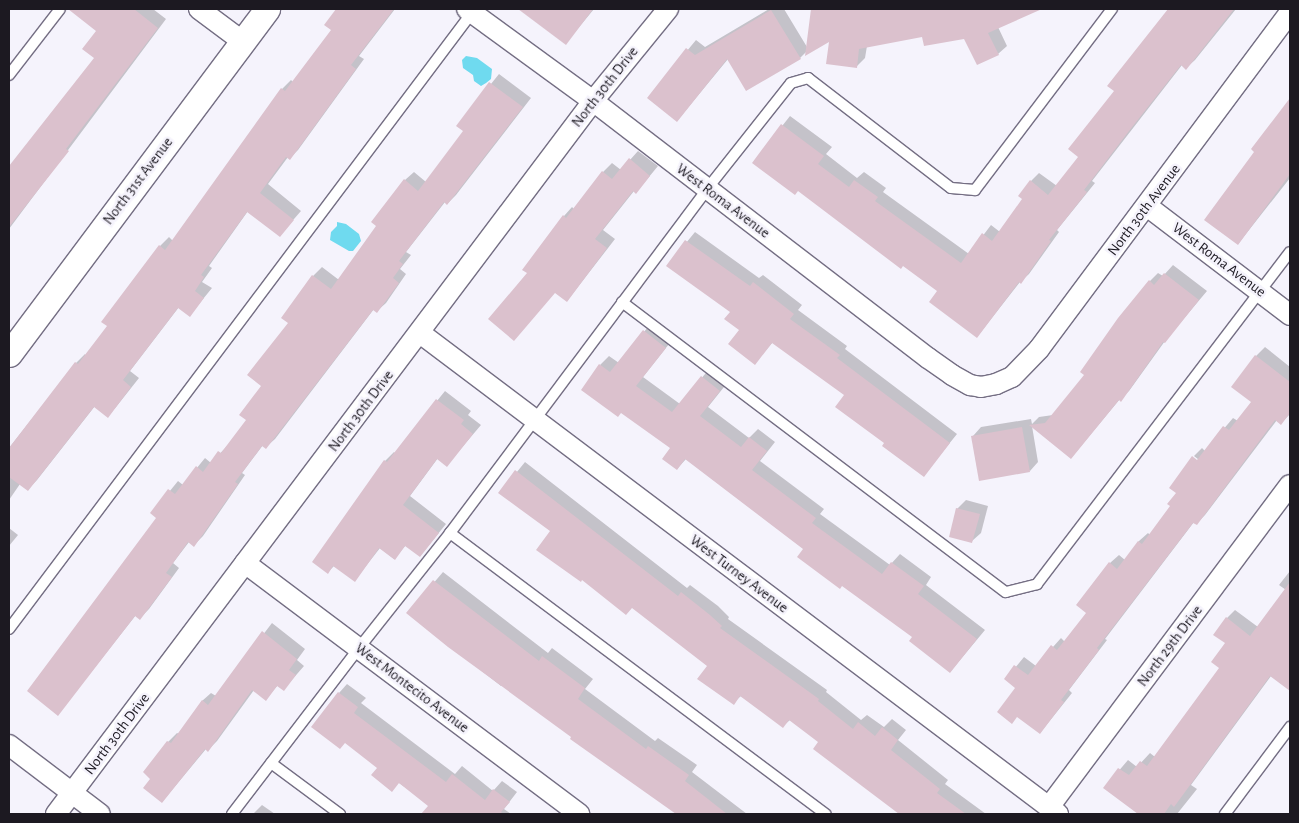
<!DOCTYPE html>
<html>
<head>
<meta charset="utf-8">
<style>
  body { margin:0 }
  #map { position:relative; width:1299px; height:823px; overflow:hidden; background:#f5f3fc; font-family:"Alegreya Sans",sans-serif }
  div>[style] { position:absolute }
  [style*='--x'] { left:calc(var(--x)*1px); top:calc(var(--y)*1px); width:calc(var(--w)*1px); rotate:calc(var(--a)*1deg) }
  .water>* { inset:0; background:#6fdaef }
  .shadow>* { inset:0; background:#0003 }
  .building>* { inset:0; background:#dbc1cd }
  .roads { filter:drop-shadow(1px 0 #746e83) drop-shadow(-1px 0 #746e83) drop-shadow(0 1px #746e83) drop-shadow(0 -1px #746e83) }
  .service>* { height:10px; margin:-5px; padding:0 5px; transform-origin:5px; border-radius:5px; background:#fff }
  .minor>* { height:20px; margin:-10px; padding:0 10px; transform-origin:10px; border-radius:10px; background:#fff }
  .tertiary>* { height:25px; margin:-12.5px; padding:0 12.5px; transform-origin:12.5px; border-radius:12.5px; background:#fff }
  span { translate:-50% -50%; white-space:nowrap; text-align:center; line-height:1.15; -webkit-text-stroke:5px #f5f3fc; paint-order:stroke }
  .street-label { font-size:15px; color:#1c1921 }
  .frame { position:absolute; inset:0; border:10px solid #1c1921; pointer-events:none }
</style>
</head>
<body>
<div id="map">
  <div class="water">
    <div style="clip-path:polygon(466px 56px,477px 58px,492px 69px,491px 79px,486px 83px,481px 86px,474px 81px,473px 75px,463px 68px,462px 60px)"></div>
    <div style="clip-path:polygon(337px 222px,346px 224px,359px 234px,361px 241px,353px 251px,349px 251px,330px 240px,331px 232px,337px 226px)"></div>
  </div>
  <div class="shadow">
    <div style="clip-path:polygon(76px 9px,153px 9px,166px 19px,9px 229px,9px 168px,96px 58px,98px 31px,74px 12px)"></div>
    <div style="clip-path:polygon(337px 9px,395px 9px,359px 56px,364px 59px,298px 150px,290px 158px,288px 157px,268px 184px,301px 211px,280px 235px,248px 211px,209px 266px,212px 268px,202px 282px,212px 288px,190px 315px,179px 307px,130px 371px,139px 378px,116px 407px,108px 416px,95px 406px,37px 480px,28px 489px,20px 484px,9px 500px,9px 448px,76px 363px,85px 354px,86px 356px,109px 326px,160px 246px,169px 237px,173px 241px,282px 89px,291px 80px,293px 82px,333px 30px,326px 24px)"></div>
    <div style="clip-path:polygon(528px 9px,594px 9px,566px 43px,525px 12px)"></div>
    <div style="clip-path:polygon(769px 9px,784px 9px,807px 47px,812px 9px,1025px 10px,998px 27px,1007px 46px,998px 54px,965px 38px,923px 36px,867px 46px,865px 58px,856px 67px,830px 40px,807px 51px,800px 58px,728px 59px,677px 121px,648px 98px,696px 40px,705px 47px)"></div>
    <div style="clip-path:polygon(1170px 9px,1236px 9px,1195px 60px,1186px 68px,1182px 65px,1092px 181px,1095px 183px,1057px 230px,1059px 232px,1029px 274px,1020px 282px,977px 337px,939px 291px,798px 190px,753px 163px,790px 116px,832px 147px,826px 154px,857px 178px,864px 172px,886px 188px,883px 192px,969px 254px,991px 225px,1000px 232px,1023px 199px,1031px 181px,1039px 173px,1057px 186px,1080px 157px,1116px 91px,1109px 86px)"></div>
    <div style="clip-path:polygon(499px 74px,531px 98px,456px 195px,447px 204px,445px 202px,406px 252px,411px 255px,400px 269px,406px 274px,386px 303px,377px 311px,374px 309px,275px 439px,266px 447px,263px 445px,242px 473px,245px 475px,203px 536px,194px 545px,189px 542px,173px 563px,179px 568px,149px 609px,140px 618px,136px 615px,58px 714px,158px 518px,152px 513px,178px 481px,183px 485px,205px 458px,211px 463px,229px 444px,247px 420px,313px 276px,322px 267px,339px 280px,378px 226px,405px 180px,414px 172px,426px 182px,465px 131px,458px 125px)"></div>
    <div style="clip-path:polygon(1290px 100px,1290px 178px,1238px 244px,1256px 152px,1252px 149px)"></div>
    <div style="clip-path:polygon(638px 151px,658px 166px,644px 183px,636px 192px,634px 191px,603px 230px,615px 239px,567px 301px,529px 273px,564px 216px,572px 207px,574px 209px,603px 172px,612px 163px,621px 170px)"></div>
    <div style="clip-path:polygon(695px 232px,759px 278px,763px 275px,802px 305px,798px 310px,847px 346px,845px 349px,957px 434px,924px 475px,886px 443px,846px 395px,773px 342px,755px 363px,732px 312px,668px 265px)"></div>
    <div style="clip-path:polygon(1173px 265px,1207px 291px,1165px 341px,1129px 391px,1120px 399px,1071px 458px,1032px 426px,1038px 462px,1030px 471px,973px 436px,981px 427px,1031px 419px,1032px 424px,1039px 417px,1053px 415px,1085px 375px,1150px 281px,1158px 273px,1163px 276px)"></div>
    <div style="clip-path:polygon(652px 322px,673px 339px,643px 377px,680px 404px,710px 368px,728px 382px,708px 407px,749px 438px,758px 429px,775px 442px,760px 461px,824px 509px,820px 514px,890px 565px,900px 554px,931px 577px,926px 585px,985px 630px,950px 672px,914px 636px,842px 585px,804px 549px,686px 459px,677px 469px,671px 448px,600px 365px,609px 356px,619px 363px)"></div>
    <div style="clip-path:polygon(1265px 347px,1290px 367px,1290px 414px,1281px 423px,1277px 420px,1205px 515px,1196px 524px,1194px 522px,1105px 639px,1107px 640px,1069px 690px,1072px 693px,1040px 733px,1017px 688px,1006px 679px,1024px 657px,1036px 666px,1061px 638px,1065px 642px,1088px 612px,1110px 563px,1119px 555px,1125px 560px,1139px 541px,1148px 533px,1150px 535px,1203px 463px,1194px 456px,1202px 448px,1205px 451px,1233px 418px,1238px 421px,1253px 402px,1256px 356px)"></div>
    <div style="clip-path:polygon(445px 391px,471px 411px,468px 415px,481px 425px,447px 465px,438px 458px,410px 496px,446px 524px,420px 556px,406px 545px,394px 559px,380px 548px,355px 580px,334px 566px,328px 572px,385px 461px,394px 452px,395px 453px)"></div>
    <div style="clip-path:polygon(525px 462px,687px 588px,690px 585px,718px 606px,729px 617px,728px 619px,827px 690px,826px 692px,861px 720px,867px 715px,884px 727px,892px 719px,906px 730px,898px 740px,948px 780px,945px 784px,986px 814px,901px 814px,815px 748px,820px 742px,790px 720px,783px 726px,741px 696px,733px 703px,708px 666px,551px 531px,500px 493px)"></div>
    <div style="clip-path:polygon(966px 500px,988px 506px,981px 533px,972px 541px,957px 509px)"></div>
    <div style="clip-path:polygon(9px 528px,18px 535px,9px 546px)"></div>
    <div style="clip-path:polygon(1290px 571px,1290px 690px,1271px 676px,1191px 785px,1197px 789px,1177px 814px,1140px 814px,1105px 787px,1128px 760px,1137px 767px,1150px 753px,1155px 757px,1221px 668px,1226px 643px,1227px 618px,1235px 610px,1258px 627px,1286px 590px,1279px 585px)"></div>
    <div style="clip-path:polygon(443px 572px,548px 653px,552px 648px,593px 679px,585px 689px,655px 741px,658px 738px,697px 765px,692px 772px,747px 814px,678px 814px,571px 738px,573px 737px,503px 685px,501px 686px,408px 613px)"></div>
    <div style="clip-path:polygon(272px 623px,305px 649px,297px 660px,304px 666px,284px 689px,278px 685px,266px 699px,254px 690px,217px 741px,208px 750px,206px 749px,162px 802px,152px 778px,144px 772px,168px 742px,177px 733px,179px 734px,202px 701px,211px 693px,216px 696px)"></div>
    <div style="clip-path:polygon(347px 684px,366px 698px,361px 703px,455px 774px,462px 766px,493px 791px,502px 781px,517px 792px,504px 809px,511px 814px,423px 814px,430px 805px,378px 768px,339px 693px)"></div>
    <div style="clip-path:polygon(262px 805px,275px 814px,253px 814px)"></div>
  </div>
  <div class="building">
    <div style="clip-path:polygon(68px 9px,134px 9px,158px 28px,66px 149px,69px 151px,9px 227px,9px 166px,94px 58px,82px 49px,96px 31px)"></div>
    <div style="clip-path:polygon(336px 9px,394px 9px,351px 65px,356px 69px,290px 160px,286px 157px,260px 193px,294px 220px,280px 237px,247px 212px,201px 275px,204px 277px,195px 291px,204px 298px,190px 317px,178px 308px,123px 380px,131px 387px,108px 418px,94px 407px,28px 491px,9px 477px,9px 448px,75px 362px,78px 364px,107px 326px,101px 322px,159px 245px,165px 250px,281px 88px,285px 91px,331px 30px,324px 25px)"></div>
    <div style="clip-path:polygon(518px 9px,593px 9px,566px 45px)"></div>
    <div style="clip-path:polygon(811px 9px,1042px 9px,988px 33px,999px 55px,977px 65px,964px 39px,924px 46px,922px 37px,859px 49px,857px 68px,826px 64px,829px 42px,805px 56px)"></div>
    <div style="clip-path:polygon(1168px 9px,1234px 9px,1186px 70px,1181px 65px,1129px 131px,1084px 190px,1087px 192px,1049px 240px,1051px 241px,1021px 284px,1019px 282px,977px 338px,929px 302px,937px 291px,903px 266px,901px 269px,798px 191px,795px 195px,752px 163px,781px 124px,824px 156px,818px 164px,849px 187px,854px 180px,878px 197px,875px 201px,961px 263px,982px 233px,992px 241px,1022px 199px,1018px 196px,1030px 180px,1048px 195px,1078px 157px,1068px 149px,1114px 91px,1107px 86px)"></div>
    <div style="clip-path:polygon(771px 10px,801px 59px,746px 91px,727px 59px,677px 122px,647px 98px,686px 48px,695px 55px)"></div>
    <div style="clip-path:polygon(489px 82px,523px 107px,447px 205px,444px 202px,399px 261px,403px 264px,393px 278px,399px 283px,377px 313px,373px 310px,266px 449px,262px 446px,235px 482px,238px 484px,194px 547px,188px 542px,166px 573px,172px 577px,140px 620px,135px 616px,58px 716px,27px 691px,156px 518px,150px 513px,168px 489px,175px 494px,196px 466px,203px 472px,218px 451px,221px 453px,246px 420px,239px 415px,261px 386px,247px 375px,288px 323px,281px 318px,312px 275px,331px 289px,376px 226px,371px 222px,404px 179px,418px 191px,463px 131px,456px 126px)"></div>
    <div style="clip-path:polygon(1290px 98px,1290px 174px,1238px 245px,1204px 220px,1254px 152px,1251px 149px)"></div>
    <div style="clip-path:polygon(629px 158px,650px 176px,636px 194px,633px 191px,595px 239px,607px 248px,567px 302px,555px 293px,514px 341px,488px 319px,527px 273px,522px 270px,563px 215px,566px 218px,602px 171px,612px 179px)"></div>
    <div style="clip-path:polygon(685px 240px,750px 286px,753px 282px,794px 314px,790px 319px,840px 355px,837px 358px,950px 443px,924px 477px,882px 446px,884px 443px,835px 407px,844px 395px,772px 343px,755px 365px,728px 344px,739px 330px,724px 319px,730px 312px,666px 266px)"></div>
    <div style="clip-path:polygon(1164px 273px,1199px 300px,1165px 343px,1163px 342px,1121px 402px,1119px 400px,1071px 459px,1029px 425px,1045px 423px,1084px 375px,1080px 372px,1118px 318px,1149px 280px,1154px 285px)"></div>
    <div style="clip-path:polygon(643px 330px,666px 348px,636px 386px,672px 412px,701px 376px,720px 391px,700px 416px,741px 447px,749px 437px,767px 451px,752px 470px,816px 518px,812px 523px,882px 574px,891px 562px,924px 586px,918px 594px,977px 639px,950px 673px,909px 641px,912px 637px,842px 586px,840px 589px,797px 557px,803px 549px,685px 459px,677px 470px,662px 459px,670px 448px,621px 413px,618px 417px,581px 390px,599px 364px,610px 372px)"></div>
    <div style="clip-path:polygon(1255px 355px,1290px 382px,1290px 413px,1281px 425px,1275px 420px,1197px 525px,1193px 523px,1097px 648px,1099px 650px,1061px 700px,1064px 702px,1040px 734px,1017px 717px,1012px 724px,997px 712px,1015px 688px,1004px 679px,1014px 665px,1028px 675px,1051px 645px,1057px 650px,1086px 613px,1076px 605px,1109px 562px,1117px 569px,1138px 541px,1142px 544px,1170px 506px,1167px 504px,1176px 493px,1169px 488px,1192px 456px,1197px 460px,1223px 426px,1229px 430px,1251px 402px,1231px 387px)"></div>
    <div style="clip-path:polygon(436px 399px,464px 420px,461px 424px,473px 434px,447px 467px,437px 459px,403px 505px,439px 533px,420px 557px,405px 546px,395px 560px,379px 548px,355px 582px,333px 566px,328px 574px,312px 562px,384px 460px,387px 462px)"></div>
    <div style="clip-path:polygon(1022px 427px,1030px 472px,979px 481px,971px 436px)"></div>
    <div style="clip-path:polygon(515px 470px,678px 596px,681px 592px,710px 615px,722px 626px,720px 628px,819px 699px,818px 701px,853px 729px,858px 722px,875px 736px,882px 727px,898px 740px,891px 750px,940px 789px,937px 793px,966px 814px,899px 814px,813px 749px,818px 742px,789px 720px,783px 728px,740px 696px,734px 705px,697px 679px,707px 666px,632px 608px,626px 615px,582px 580px,581px 582px,536px 550px,550px 531px,498px 493px)"></div>
    <div style="clip-path:polygon(956px 508px,980px 514px,972px 543px,949px 537px)"></div>
    <div style="clip-path:polygon(433px 580px,539px 661px,542px 656px,585px 688px,578px 699px,646px 749px,648px 746px,689px 775px,685px 781px,727px 814px,676px 814px,570px 739px,571px 737px,448px 647px,406px 613px)"></div>
    <div style="clip-path:polygon(1290px 582px,1290px 691px,1270px 676px,1174px 807px,1171px 804px,1164px 814px,1138px 814px,1103px 788px,1118px 768px,1129px 775px,1140px 761px,1147px 766px,1219px 668px,1211px 662px,1225px 643px,1213px 635px,1226px 617px,1250px 636px)"></div>
    <div style="clip-path:polygon(262px 631px,297px 659px,289px 670px,296px 675px,284px 691px,277px 686px,266px 701px,252px 690px,208px 752px,205px 749px,162px 803px,143px 788px,150px 779px,143px 772px,167px 741px,171px 743px,202px 700px,208px 705px)"></div>
    <div style="clip-path:polygon(338px 692px,358px 707px,354px 713px,446px 782px,452px 774px,485px 800px,493px 789px,510px 802px,501px 812px,503px 814px,421px 814px,428px 806px,399px 783px,392px 792px,371px 775px,377px 768px,345px 743px,340px 749px,311px 727px)"></div>
  </div>
  <div class="roads">
    <div class="service">
      <div style="--x:9;--y:75;--w:83;--a:-52.3"></div>
      <div style="--x:622;--y:302;--w:481;--a:37.1"></div>
      <div style="--x:1006;--y:592;--w:32;--a:-14"></div>
      <div style="--x:1037;--y:584;--w:417;--a:-52.7"></div>
      <div style="--x:450;--y:533;--w:469;--a:36.8"></div>
      <div style="--x:9;--y:629;--w:774;--a:-53.09"></div>
      <div style="--x:271;--y:763;--w:86;--a:36.5"></div>
      <div style="--x:232;--y:814;--w:209;--a:-52.6"></div>
      <div style="--x:359;--y:648;--w:147;--a:-51.6"></div>
      <div style="--x:450;--y:533;--w:429;--a:-53.2"></div>
      <div style="--x:707;--y:189;--w:135;--a:-51.6"></div>
      <div style="--x:791;--y:83;--w:18;--a:-16"></div>
      <div style="--x:808;--y:78;--w:180;--a:37.6"></div>
      <div style="--x:951;--y:188;--w:24;--a:5"></div>
      <div style="--x:975;--y:190;--w:227;--a:-52.9"></div>
      <div style="--x:1225;--y:814;--w:109;--a:-53.2"></div>
    </div>
    <div class="minor">
      <div style="--x:199;--y:9;--w:54;--a:36.7"></div>
      <div style="--x:467;--y:9;--w:156;--a:36.1"></div>
      <div style="--x:593;--y:101;--w:422;--a:37.5"></div>
      <div style="--x:928;--y:358;--w:29;--a:35"></div>
      <div style="--x:952;--y:375;--w:21;--a:29"></div>
      <div style="--x:970;--y:385;--w:11;--a:10"></div>
      <div style="--x:981;--y:387;--w:15;--a:-11"></div>
      <div style="--x:996;--y:384;--w:17;--a:-24"></div>
      <div style="--x:1012;--y:377;--w:39;--a:-46"></div>
      <div style="--x:1039;--y:349;--w:420;--a:-53.3"></div>
      <div style="--x:1147;--y:206;--w:180;--a:37.3"></div>
      <div style="--x:420;--y:333;--w:799;--a:37.01"></div>
      <div style="--x:245;--y:563;--w:418;--a:36.9"></div>
      <div style="--x:9;--y:745;--w:114;--a:37.2"></div>
      <div style="--x:1049;--y:807;--w:402;--a:-53.2"></div>
      <div style="--x:56;--y:814;--w:893;--a:-53.01"></div>
      <div style="--x:593;--y:101;--w:119;--a:-50.8"></div>
    </div>
    <div class="tertiary">
      <div style="--x:9;--y:354;--w:431;--a:-53.2"></div>
    </div>
  </div>
  <div class="street-label">
    <span style="left:605px;top:87px;rotate:-52deg">North 30th Drive</span>
    <span style="left:138px;top:181px;rotate:-53deg">North 31st Avenue</span>
    <span style="left:723px;top:201px;rotate:37deg">West Roma Avenue</span>
    <span style="left:1144px;top:210px;rotate:-53deg">North 30th Avenue</span>
    <span style="left:1219px;top:260px;rotate:37deg">West Roma Avenue</span>
    <span style="left:361px;top:411px;rotate:-53deg">North 30th Drive</span>
    <span style="left:739px;top:574px;rotate:37deg">West Turney Avenue</span>
    <span style="left:1170px;top:646px;rotate:-53deg">North 29th Drive</span>
    <span style="left:412px;top:688px;rotate:37deg">West Montecito Avenue</span>
    <span style="left:117px;top:734px;rotate:-53deg">North 30th Drive</span>
  </div>
  <div class="frame"></div>
</div>
</body>
</html>
